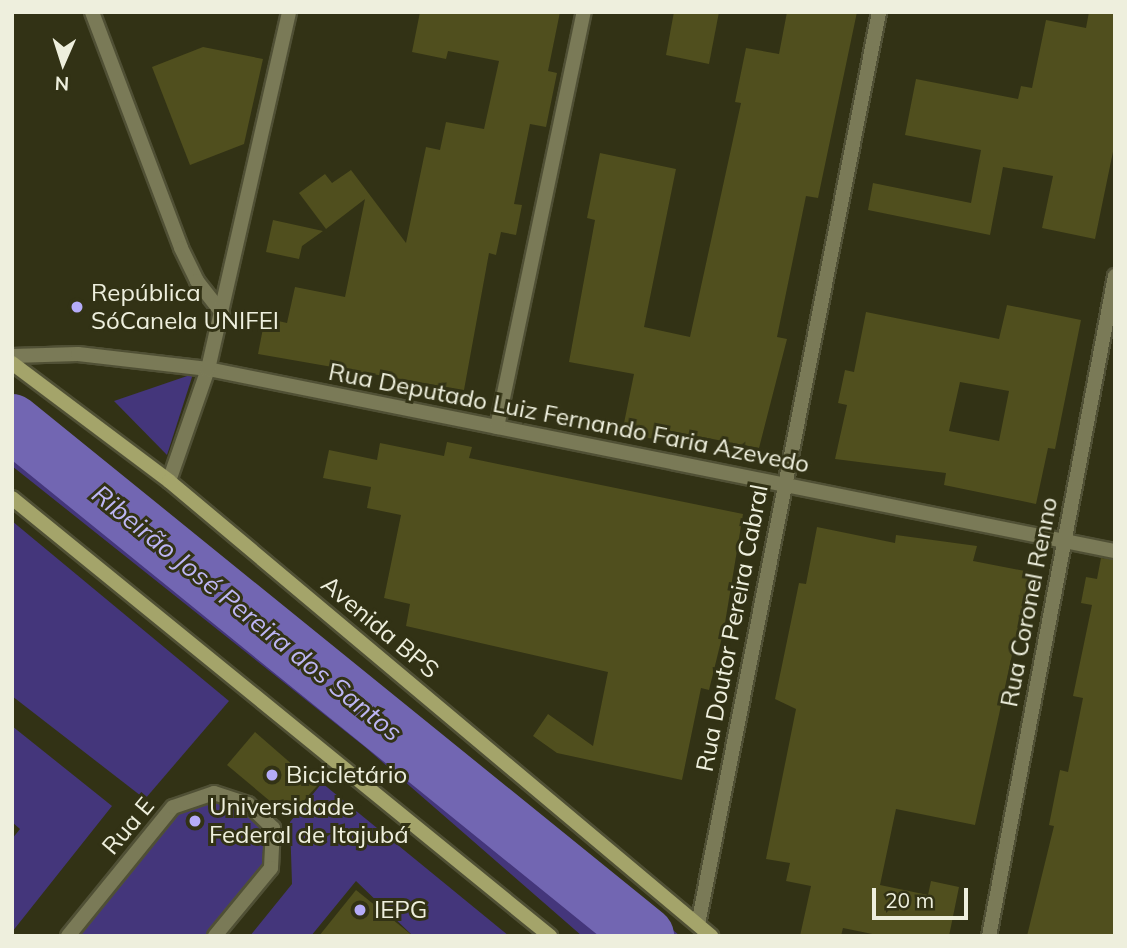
<!DOCTYPE html>
<html>
<head>
<meta charset="utf-8">
<style>
  body { margin:0 }
  #map { position:relative; width:1127px; height:948px; overflow:hidden; background:#323215; font-family:Mulish,sans-serif }
  div>[style] { position:absolute }
  [style*='--x'] { left:calc(var(--x)*1px); top:calc(var(--y)*1px); width:calc(var(--w)*1px); rotate:calc(var(--a)*1deg) }
  .green>* { inset:0; background:#44367b }
  .river>* { height:58px; margin:-29px; padding:0 29px; transform-origin:29px; border-radius:29px; background:#7266b2 }
  .building>* { inset:0; background:#504f1e }
  .roads { filter:drop-shadow(2px 0 #505035) drop-shadow(-2px 0 #505035) drop-shadow(0 2px #505035) drop-shadow(0 -2px #505035) }
  .lane>* { height:14px; margin:-7px; padding:0 7px; transform-origin:7px; border-radius:7px; background:#7a7a57 }
  .street>* { height:14px; margin:-7px; padding:0 7px; transform-origin:7px; border-radius:7px; background:#7a7a57 }
  .secondary>* { height:14px; margin:-7px; padding:0 7px; transform-origin:7px; border-radius:7px; background:#a4a46a }
  .dots>* { width:19px; height:19px; translate:-50% -50%; box-sizing:border-box; border:4px solid #323215; border-radius:50% }
  span { translate:-50% -50%; white-space:nowrap; text-align:center; line-height:1.15; -webkit-text-stroke:6px #323215; paint-order:stroke }
  .poi-label { font-size:24px; color:#eeefdd }
  .left { translate:0 -50%; text-align:left }
  .street-label { font-size:24px; color:#eeefdd }
  .water-label { font-size:26px; color:#bdb6f4; font-style:italic }
  .frame { position:absolute; inset:0; border:14px solid #eeefdd; pointer-events:none }
  .north { position:absolute; left:28px; top:28px; width:70px; height:70px; -webkit-text-stroke:5px #323215; paint-order:stroke; rotate:183deg; font-size:19px; font-weight:700; line-height:28px; text-align:center; color:#eeefdd }
  .north::after { content:''; display:block; margin:auto; width:24px; height:32px; background:#eeefdd; clip-path:polygon(50% 0,100% 100%,50% 72%,0 100%) }
  .scale { position:absolute; left:872px; top:888px; width:96px; height:32px; box-sizing:border-box; border:4px solid #eeefdd; border-top:0; padding-left:9px; font-size:21px; line-height:24px; white-space:nowrap; color:#eeefdd; -webkit-text-stroke:5px #323215; paint-order:stroke }
</style>
</head>
<body>
<div id="map">
  <div class="green">
    <div style="clip-path:polygon(193px 374px,167px 455px,114px 401px)"></div>
    <div style="clip-path:polygon(12px 396px,506px 788px,680px 936px,582px 936px,365px 747px,12px 466px)"></div>
    <div style="clip-path:polygon(12px 521px,229px 701px,145px 799px,12px 696px)"></div>
    <div style="clip-path:polygon(12px 726px,112px 806px,12px 932px,12px 839px,20px 829px,12px 822px)"></div>
    <div style="clip-path:polygon(322px 783px,509px 936px,413px 936px,356px 881px,311px 936px,250px 936px,292px 884px,290px 822px)"></div>
    <div style="clip-path:polygon(214px 793px,248px 804px,273px 828px,271px 868px,215px 936px,68px 936px,173px 807px)"></div>
  </div>
  <div class="river">
    <div style="--x:12;--y:423;--w:815;--a:39.02"></div>
  </div>
  <div class="building">
    <div style="clip-path:polygon(420px 12px,560px 12px,548px 71px,557px 73px,546px 127px,530px 124px,514px 204px,522px 205px,516px 235px,501px 232px,496px 255px,489px 253px,464px 390px,258px 354px,265px 318px,287px 323px,295px 287px,345px 297px,365px 199px,326px 229px,299px 193px,325px 174px,332px 183px,351px 170px,406px 243px,426px 147px,440px 150px,446px 122px,484px 129px,499px 61px,448px 51px,446px 59px,412px 52px)"></div>
    <div style="clip-path:polygon(674px 12px,719px 12px,709px 64px,666px 55px)"></div>
    <div style="clip-path:polygon(787px 12px,857px 12px,818px 198px,806px 196px,777px 337px,787px 339px,759px 448px,656px 428px,654px 439px,622px 433px,634px 374px,569px 362px,595px 220px,587px 218px,600px 153px,676px 169px,644px 327px,690px 337px,741px 103px,735px 102px,746px 48px,779px 54px)"></div>
    <div style="clip-path:polygon(1089px 12px,1115px 12px,1115px 142px,1095px 239px,1042px 228px,1053px 176px,1003px 167px,990px 235px,868px 210px,873px 183px,971px 203px,981px 150px,905px 135px,916px 79px,1018px 99px,1021px 86px,1032px 88px,1046px 20px,1086px 28px)"></div>
    <div style="clip-path:polygon(203px 47px,263px 59px,244px 144px,190px 165px,152px 67px)"></div>
    <div style="clip-path:polygon(273px 220px,323px 231px,302px 246px,299px 259px,266px 252px)"></div>
    <div style="clip-path:polygon(evenodd,1007px 305px,1081px 320px,1055px 449px,1048px 448px,1036px 504px,944px 485px,946px 473px,835px 459px,847px 405px,838px 403px,845px 370px,854px 372px,866px 312px,999px 339px,1007px 305px,960px 382px,1009px 391px,999px 441px,949px 431px,960px 382px)"></div>
    <div style="clip-path:polygon(447px 442px,472px 447px,469px 458px,743px 514px,724px 629px,709px 690px,701px 688px,682px 780px,557px 753px,533px 736px,548px 714px,593px 746px,608px 672px,406px 626px,410px 604px,384px 598px,401px 515px,367px 508px,371px 487px,323px 478px,329px 450px,377px 460px,380px 443px,444px 456px)"></div>
    <div style="clip-path:polygon(817px 527px,895px 543px,896px 535px,977px 546px,973px 561px,1030px 572px,975px 825px,896px 809px,880px 885px,928px 895px,931px 881px,959px 887px,949px 936px,882px 936px,843px 928px,841px 936px,800px 936px,811px 886px,786px 881px,790px 863px,766px 859px,796px 709px,775px 699px,799px 583px,806px 584px)"></div>
    <div style="clip-path:polygon(1101px 558px,1115px 560px,1115px 936px,1027px 936px,1054px 826px,1049px 825px,1060px 770px,1068px 772px,1083px 698px,1073px 696px,1092px 605px,1081px 603px,1086px 577px,1097px 579px)"></div>
    <div style="clip-path:polygon(255px 732px,317px 786px,289px 817px,227px 765px)"></div>
    <div style="clip-path:polygon(356px 890px,413px 936px,319px 936px)"></div>
  </div>
  <div class="roads">
    <div class="lane">
      <div style="--x:68;--y:936;--w:166;--a:-50.9"></div>
      <div style="--x:173;--y:807;--w:43;--a:-18.9"></div>
      <div style="--x:214;--y:793;--w:36;--a:18"></div>
      <div style="--x:248;--y:804;--w:35;--a:44"></div>
      <div style="--x:273;--y:828;--w:40;--a:92.9"></div>
      <div style="--x:271;--y:868;--w:88;--a:129.5"></div>
    </div>
    <div class="street">
      <div style="--x:92;--y:12;--w:252;--a:69.3"></div>
      <div style="--x:181;--y:248;--w:37;--a:64"></div>
      <div style="--x:197;--y:281;--w:41;--a:52"></div>
      <div style="--x:12;--y:356;--w:66;--a:-1.7"></div>
      <div style="--x:78;--y:354;--w:131;--a:6.6"></div>
      <div style="--x:208;--y:369;--w:925;--a:11.35"></div>
      <div style="--x:497;--y:427;--w:424;--a:-78.2"></div>
      <div style="--x:169;--y:481;--w:119;--a:-70.8"></div>
      <div style="--x:208;--y:369;--w:366;--a:-77.2"></div>
      <div style="--x:698;--y:924;--w:930;--a:-78.77"></div>
      <div style="--x:989;--y:936;--w:672;--a:-79.19"></div>
    </div>
    <div class="secondary">
      <div style="--x:12;--y:363;--w:196;--a:36.9"></div>
      <div style="--x:169;--y:481;--w:708;--a:40.01"></div>
      <div style="--x:12;--y:498;--w:694;--a:39.15"></div>
    </div>
  </div>
  <div class="dots">
    <div style="left:77px;top:307px;background:#b5acf8"></div>
    <div style="left:272px;top:775px;background:#b5acf8"></div>
    <div style="left:195px;top:821px;background:#b5acf8"></div>
    <div style="left:360px;top:910px;background:#b5acf8"></div>
  </div>
  <div class="poi-label">
    <span class="left" style="left:91px;top:307px">República<br>SóCanela UNIFEI</span>
    <span class="left" style="left:286px;top:775px">Bicicletário</span>
    <span class="left" style="left:209px;top:821px">Universidade<br>Federal de Itajubá</span>
    <span class="left" style="left:374px;top:910px">IEPG</span>
  </div>
  <div class="street-label">
    <span style="left:569px;top:418px;rotate:11deg">Rua Deputado Luiz Fernando Faria Azevedo</span>
    <span style="left:1029px;top:602px;rotate:-79deg">Rua Coronel Renno</span>
    <span style="left:380px;top:627px;rotate:40deg">Avenida BPS</span>
    <span style="left:732px;top:628px;rotate:-79deg">Rua Doutor Pereira Cabral</span>
    <span style="left:128px;top:826px;rotate:-50deg">Rua E</span>
  </div>
  <div class="water-label">
    <span style="left:247px;top:613px;rotate:39deg">Ribeirão José Pereira dos Santos</span>
  </div>
  <div class="frame"></div>
  <div class="north">N</div>
  <div class="scale">20 m</div>
</div>
</body>
</html>
